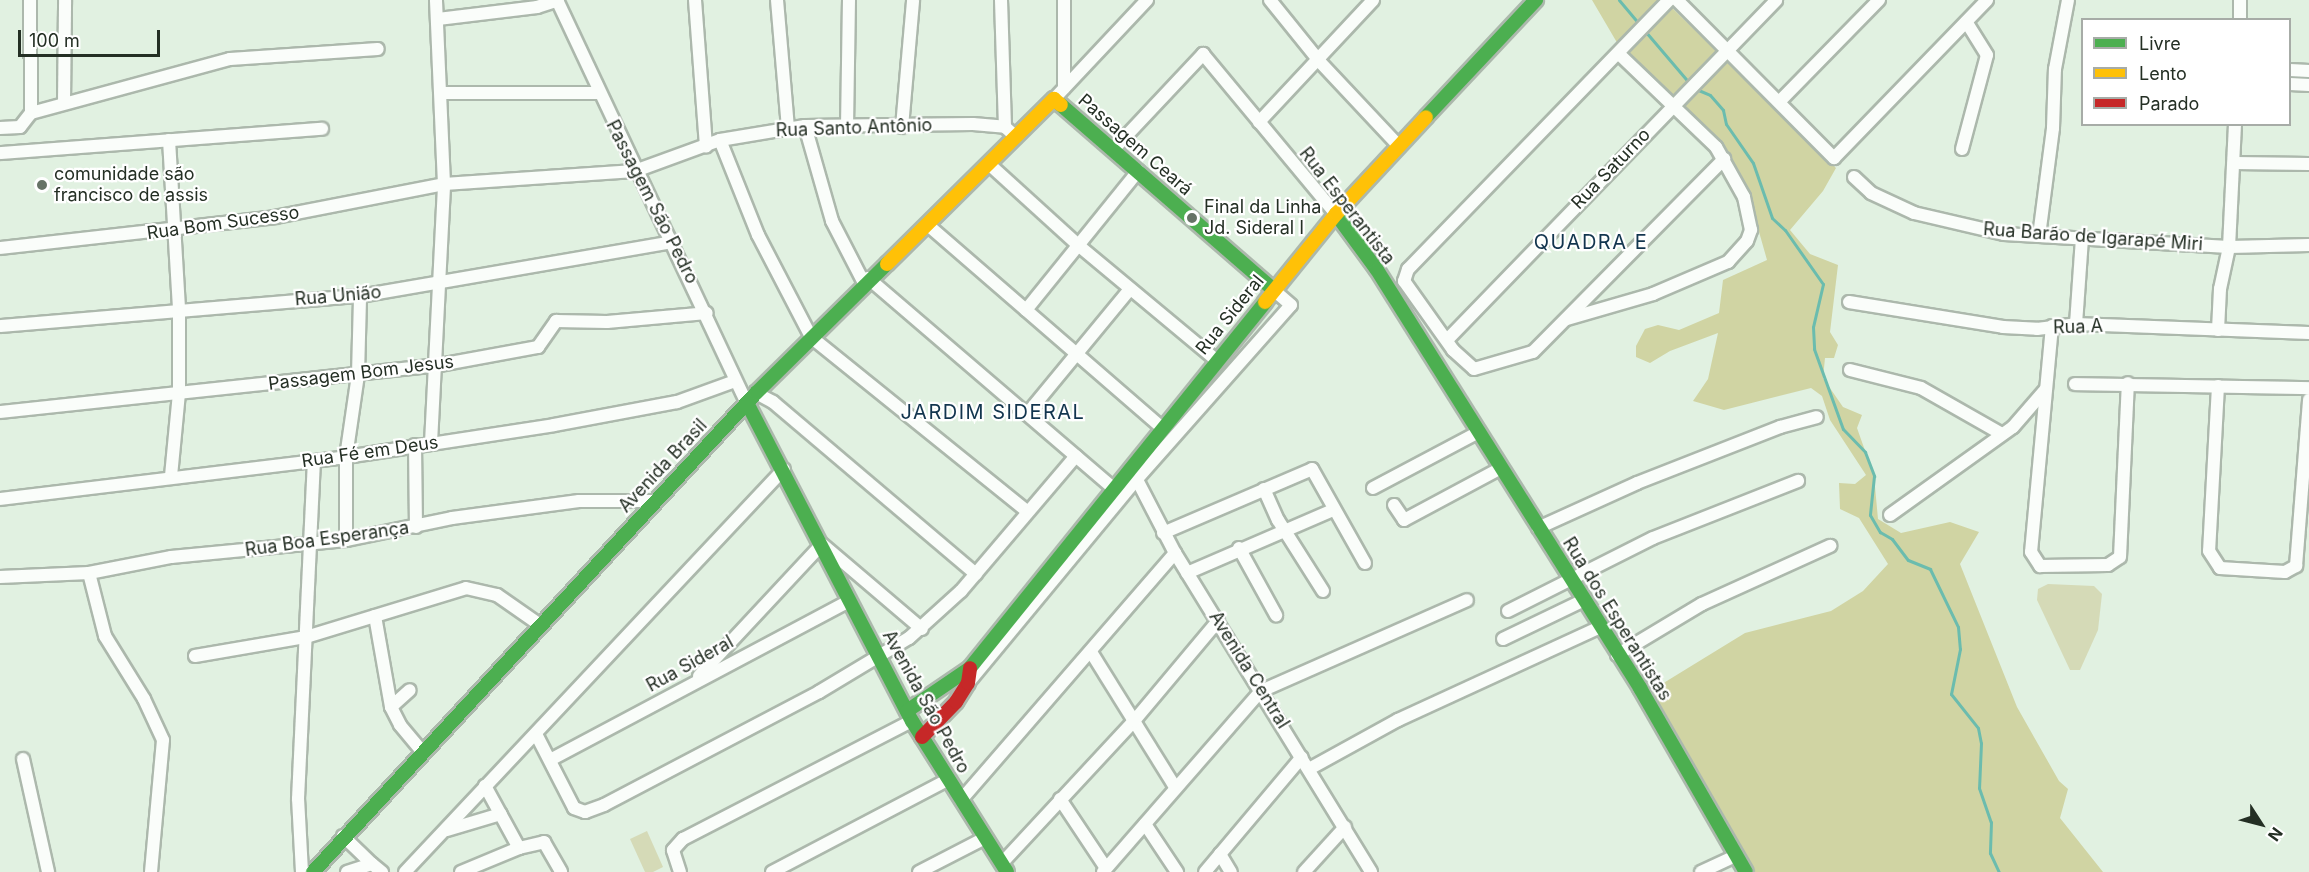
<!DOCTYPE html>
<html>
<head>
<meta charset="utf-8">
<style>
  body { margin:0 }
  #map { position:relative; width:2309px; height:872px; overflow:hidden; background:#e1f1e1; font-family:Inter,sans-serif }
  div>[style] { position:absolute }
  [style*='--x'] { left:calc(var(--x)*1px); top:calc(var(--y)*1px); width:calc(var(--w)*1px); rotate:calc(var(--a)*1deg) }
  .green>* { inset:0; background:#d5dab7 }
  .forest>* { inset:0; background:#d0d4a3 }
  .stream>* { height:3px; margin:-1.5px; padding:0 1.5px; transform-origin:1.5px; border-radius:1.5px; background:#6bbcae }
  .roads { filter:drop-shadow(2px 0 #acb8ac) drop-shadow(-2px 0 #acb8ac) drop-shadow(0 2px #acb8ac) drop-shadow(0 -2px #acb8ac) }
  .street>* { height:12px; margin:-6px; padding:0 6px; transform-origin:6px; border-radius:6px; background:#fafdfa }
  .fast>* { height:14px; margin:-7px; padding:0 7px; transform-origin:7px; border-radius:7px; background:#4caf50 }
  .slow>* { height:14px; margin:-7px; padding:0 7px; transform-origin:7px; border-radius:7px; background:#ffc107 }
  .jam>* { height:14px; margin:-7px; padding:0 7px; transform-origin:7px; border-radius:7px; background:#c62828 }
  .dots>* { width:16px; height:16px; translate:-50% -50%; box-sizing:border-box; border:3px solid #fff; border-radius:50% }
  span { translate:-50% -50%; white-space:nowrap; text-align:center; line-height:1.15; -webkit-text-stroke:4.5px #fff; paint-order:stroke }
  .street-label { font-size:18px; color:#242f24 }
  .poi-label { font-size:18px; color:#242f24 }
  .left { translate:0 -50%; text-align:left }
  .neighbourhood-label { font-size:20px; color:#12354e; letter-spacing:1.5px }
  .legend { position:absolute; left:2081px; top:18px; width:210px; height:108px; box-sizing:border-box; background:#fff; border:2px solid #a7aca7; margin:0; padding:8px 10px; list-style:none; font-size:18px; color:#242f24 }
  .legend li { display:flex; align-items:center; gap:12px; height:30px }
  .legend b { width:30px; border:2px solid #a7aca7 }
  .north { position:absolute; left:2231px; top:794px; width:60px; height:60px; -webkit-text-stroke:4px #fff; paint-order:stroke; rotate:126deg; font-size:16px; font-weight:700; line-height:24px; text-align:center; color:#242f24 }
  .north::after { content:''; display:block; margin:auto; width:21px; height:27px; background:#242f24; clip-path:polygon(50% 0,100% 100%,50% 72%,0 100%) }
  .scale { position:absolute; left:18px; top:30px; width:142px; height:27px; box-sizing:border-box; border:3px solid #242f24; border-top:0; padding-left:8px; font-size:18px; line-height:21px; white-space:nowrap; color:#242f24; -webkit-text-stroke:4px #fff; paint-order:stroke }
</style>
</head>
<body>
<div id="map">
  <div class="green">
    <div style="clip-path:polygon(2048px 584px,2094px 586px,2102px 594px,2098px 630px,2080px 670px,2070px 670px,2037px 600px,2038px 589px)"></div>
    <div style="clip-path:polygon(647px 831px,663px 867px,653px 872px,645px 872px,630px 839px)"></div>
  </div>
  <div class="forest">
    <div style="clip-path:polygon(1592px 0,1664px 0,1836px 168px,1823px 191px,1790px 230px,1810px 254px,1838px 265px,1830px 332px,1838px 345px,1834px 358px,1825px 358px,1823px 378px,1843px 407px,1862px 415px,1857px 428px,1874px 476px,1878px 519px,1901px 533px,1950px 522px,1979px 532px,1960px 564px,2017px 707px,2059px 781px,2068px 789px,2060px 818px,2103px 872px,1753px 872px,1644px 695px,1745px 633px,1831px 611px,1863px 591px,1888px 564px,1859px 518px,1840px 509px,1839px 483px,1855px 484px,1866px 475px,1830px 420px,1822px 396px,1811px 388px,1724px 410px,1693px 401px,1708px 379px,1718px 333px,1670px 351px,1650px 363px,1636px 357px,1636px 346px,1645px 329px,1658px 325px,1679px 330px,1719px 313px,1723px 280px,1767px 260px,1748px 193px,1727px 150px,1674px 105px,1619px 46px)"></div>
  </div>
  <div class="stream">
    <div style="--x:1619;--y:0;--w:34;--a:50"></div>
    <div style="--x:1645;--y:31;--w:71;--a:49.6"></div>
    <div style="--x:1696;--y:89;--w:15;--a:23"></div>
    <div style="--x:1710;--y:95;--w:20;--a:49"></div>
    <div style="--x:1723;--y:110;--w:14;--a:78"></div>
    <div style="--x:1726;--y:124;--w:47;--a:55.3"></div>
    <div style="--x:1753;--y:163;--w:58;--a:70.9"></div>
    <div style="--x:1772;--y:218;--w:18;--a:43"></div>
    <div style="--x:1785;--y:230;--w:66;--a:54.9"></div>
    <div style="--x:1823;--y:284;--w:44;--a:103.1"></div>
    <div style="--x:1813;--y:327;--w:22;--a:87"></div>
    <div style="--x:1814;--y:349;--w:85;--a:70.1"></div>
    <div style="--x:1843;--y:429;--w:32;--a:46"></div>
    <div style="--x:1865;--y:452;--w:26;--a:69"></div>
    <div style="--x:1874;--y:476;--w:39;--a:96"></div>
    <div style="--x:1870;--y:515;--w:20;--a:60"></div>
    <div style="--x:1880;--y:532;--w:14;--a:30"></div>
    <div style="--x:1892;--y:539;--w:26;--a:53"></div>
    <div style="--x:1908;--y:560;--w:24;--a:22"></div>
    <div style="--x:1930;--y:569;--w:64;--a:64.2"></div>
    <div style="--x:1958;--y:627;--w:22;--a:85"></div>
    <div style="--x:1960;--y:649;--w:46;--a:101.3"></div>
    <div style="--x:1951;--y:694;--w:43;--a:51.5"></div>
    <div style="--x:1978;--y:728;--w:15;--a:79"></div>
    <div style="--x:1981;--y:743;--w:45;--a:92.5"></div>
    <div style="--x:1979;--y:788;--w:36;--a:71"></div>
    <div style="--x:1991;--y:822;--w:31;--a:92"></div>
    <div style="--x:1990;--y:853;--w:21;--a:65"></div>
  </div>
  <div class="roads">
    <div class="street">
      <div style="--x:557;--y:0;--w:446;--a:64.8"></div>
      <div style="--x:695;--y:0;--w:147;--a:85.7"></div>
      <div style="--x:777;--y:0;--w:129;--a:85.1"></div>
      <div style="--x:1001;--y:0;--w:127;--a:88.2"></div>
      <div style="--x:1064;--y:0;--w:88;--a:90"></div>
      <div style="--x:1270;--y:0;--w:80;--a:51.1"></div>
      <div style="--x:1320;--y:62;--w:115;--a:46.8"></div>
      <div style="--x:1669;--y:0;--w:375;--a:134.1"></div>
      <div style="--x:1408;--y:269;--w:13;--a:108"></div>
      <div style="--x:1404;--y:281;--w:85;--a:54.6"></div>
      <div style="--x:1453;--y:350;--w:28;--a:42"></div>
      <div style="--x:1474;--y:369;--w:61;--a:-16.1"></div>
      <div style="--x:1533;--y:352;--w:272;--a:-45.3"></div>
      <div style="--x:1677;--y:0;--w:223;--a:45.2"></div>
      <div style="--x:1834;--y:158;--w:220;--a:-45.9"></div>
      <div style="--x:2240;--y:0;--w:20;--a:90"></div>
      <div style="--x:438;--y:19;--w:100;--a:-6.9"></div>
      <div style="--x:537;--y:7;--w:22;--a:-18"></div>
      <div style="--x:2290;--y:70;--w:19;--a:3"></div>
      <div style="--x:2290;--y:84;--w:19;--a:3"></div>
      <div style="--x:442;--y:93;--w:156;--a:0"></div>
      <div style="--x:1054;--y:99;--w:136;--a:-46.8"></div>
      <div style="--x:1779;--y:102;--w:143;--a:-45.6"></div>
      <div style="--x:64;--y:103;--w:103;--a:-89.4"></div>
      <div style="--x:31;--y:113;--w:206;--a:-15.2"></div>
      <div style="--x:230;--y:59;--w:148;--a:-3.9"></div>
      <div style="--x:1259;--y:122;--w:167;--a:-46.9"></div>
      <div style="--x:805;--y:126;--w:99;--a:74.1"></div>
      <div style="--x:832;--y:221;--w:70;--a:62.7"></div>
      <div style="--x:847;--y:127;--w:127;--a:-89.1"></div>
      <div style="--x:902;--y:127;--w:127;--a:-85"></div>
      <div style="--x:0;--y:128;--w:20;--a:-3"></div>
      <div style="--x:20;--y:127;--w:18;--a:-52"></div>
      <div style="--x:31;--y:113;--w:113;--a:-90.5"></div>
      <div style="--x:169;--y:140;--w:169;--a:86.6"></div>
      <div style="--x:179;--y:309;--w:84;--a:90"></div>
      <div style="--x:179;--y:393;--w:83;--a:95.5"></div>
      <div style="--x:720;--y:140;--w:102;--a:68.2"></div>
      <div style="--x:758;--y:235;--w:115;--a:62.5"></div>
      <div style="--x:811;--y:337;--w:277;--a:38.9"></div>
      <div style="--x:1962;--y:149;--w:97;--a:-75.1"></div>
      <div style="--x:1987;--y:55;--w:39;--a:-122"></div>
      <div style="--x:1113;--y:150;--w:132;--a:-46.8"></div>
      <div style="--x:1203;--y:54;--w:208;--a:50.3"></div>
      <div style="--x:0;--y:153;--w:323;--a:-4.3"></div>
      <div style="--x:2235;--y:163;--w:74;--a:0.8"></div>
      <div style="--x:989;--y:164;--w:120;--a:42.3"></div>
      <div style="--x:1078;--y:245;--w:180;--a:39.8"></div>
      <div style="--x:1854;--y:177;--w:23;--a:43"></div>
      <div style="--x:1871;--y:193;--w:47;--a:24.9"></div>
      <div style="--x:1914;--y:213;--w:92;--a:13.1"></div>
      <div style="--x:2004;--y:234;--w:225;--a:3.3"></div>
      <div style="--x:2229;--y:247;--w:80;--a:-1.4"></div>
      <div style="--x:929;--y:226;--w:307;--a:40.9"></div>
      <div style="--x:2039;--y:236;--w:109;--a:-82.6"></div>
      <div style="--x:2053;--y:128;--w:59;--a:-88.1"></div>
      <div style="--x:2055;--y:69;--w:70;--a:-79.3"></div>
      <div style="--x:0;--y:248;--w:277;--a:-6.4"></div>
      <div style="--x:275;--y:217;--w:172;--a:-11"></div>
      <div style="--x:444;--y:184;--w:191;--a:-3.9"></div>
      <div style="--x:635;--y:171;--w:90;--a:-20"></div>
      <div style="--x:720;--y:140;--w:86;--a:-9.4"></div>
      <div style="--x:805;--y:126;--w:168;--a:-0.7"></div>
      <div style="--x:973;--y:124;--w:32;--a:5"></div>
      <div style="--x:1005;--y:127;--w:15;--a:42"></div>
      <div style="--x:868;--y:278;--w:321;--a:40.6"></div>
      <div style="--x:1849;--y:302;--w:156;--a:9.2"></div>
      <div style="--x:2003;--y:327;--w:34;--a:3"></div>
      <div style="--x:2037;--y:329;--w:39;--a:-7"></div>
      <div style="--x:2076;--y:324;--w:233;--a:2.2"></div>
      <div style="--x:1026;--y:310;--w:179;--a:-51.1"></div>
      <div style="--x:1567;--y:319;--w:90;--a:-16.2"></div>
      <div style="--x:1653;--y:294;--w:82;--a:-23.1"></div>
      <div style="--x:1728;--y:262;--w:28;--a:-48"></div>
      <div style="--x:1747;--y:241;--w:12;--a:-70"></div>
      <div style="--x:1751;--y:230;--w:34;--a:-102"></div>
      <div style="--x:1744;--y:197;--w:57;--a:-119.2"></div>
      <div style="--x:1716;--y:147;--w:134;--a:-136.2"></div>
      <div style="--x:2076;--y:324;--w:86;--a:-86"></div>
      <div style="--x:0;--y:326;--w:361;--a:-4.8"></div>
      <div style="--x:360;--y:296;--w:318;--a:-9.8"></div>
      <div style="--x:2052;--y:326;--w:227;--a:95.3"></div>
      <div style="--x:2031;--y:552;--w:17;--a:57"></div>
      <div style="--x:2040;--y:566;--w:68;--a:-0.8"></div>
      <div style="--x:2108;--y:565;--w:14;--a:-34"></div>
      <div style="--x:2120;--y:557;--w:174;--a:-87.4"></div>
      <div style="--x:2218;--y:330;--w:41;--a:-87.2"></div>
      <div style="--x:2220;--y:289;--w:43;--a:-77.9"></div>
      <div style="--x:2229;--y:247;--w:123;--a:-87.2"></div>
      <div style="--x:1447;--y:340;--w:473;--a:-45.9"></div>
      <div style="--x:1850;--y:370;--w:73;--a:14.2"></div>
      <div style="--x:1921;--y:388;--w:93;--a:29.6"></div>
      <div style="--x:2075;--y:384;--w:234;--a:1"></div>
      <div style="--x:2218;--y:386;--w:165;--a:93.1"></div>
      <div style="--x:2209;--y:551;--w:20;--a:57"></div>
      <div style="--x:2220;--y:568;--w:65;--a:3.5"></div>
      <div style="--x:2285;--y:572;--w:13;--a:-29"></div>
      <div style="--x:2296;--y:566;--w:167;--a:-85.5"></div>
      <div style="--x:756;--y:393;--w:19;--a:28"></div>
      <div style="--x:773;--y:402;--w:266;--a:40.3"></div>
      <div style="--x:0;--y:412;--w:436;--a:-6.1"></div>
      <div style="--x:434;--y:366;--w:106;--a:-10.4"></div>
      <div style="--x:538;--y:347;--w:32;--a:-55"></div>
      <div style="--x:556;--y:321;--w:51;--a:1.1"></div>
      <div style="--x:607;--y:322;--w:100;--a:-5.1"></div>
      <div style="--x:1027;--y:414;--w:162;--a:-50.5"></div>
      <div style="--x:431;--y:443;--w:259;--a:-87.1"></div>
      <div style="--x:444;--y:184;--w:184;--a:-92.5"></div>
      <div style="--x:415;--y:445;--w:82;--a:89.3"></div>
      <div style="--x:1134;--y:474;--w:89;--a:62.6"></div>
      <div style="--x:1175;--y:553;--w:374;--a:58.4"></div>
      <div style="--x:1373;--y:488;--w:118;--a:-27.9"></div>
      <div style="--x:1264;--y:489;--w:34;--a:66"></div>
      <div style="--x:1278;--y:520;--w:84;--a:57.6"></div>
      <div style="--x:0;--y:499;--w:349;--a:-6.9"></div>
      <div style="--x:346;--y:457;--w:210;--a:-8.7"></div>
      <div style="--x:554;--y:425;--w:125;--a:-10.6"></div>
      <div style="--x:677;--y:402;--w:62;--a:-19.9"></div>
      <div style="--x:1394;--y:505;--w:18;--a:56"></div>
      <div style="--x:1404;--y:520;--w:108;--a:-28.2"></div>
      <div style="--x:1890;--y:515;--w:151;--a:-35.6"></div>
      <div style="--x:2013;--y:427;--w:49;--a:-49.1"></div>
      <div style="--x:1538;--y:528;--w:109;--a:-24.4"></div>
      <div style="--x:1637;--y:483;--w:154;--a:-21.4"></div>
      <div style="--x:1780;--y:427;--w:38;--a:-15"></div>
      <div style="--x:1163;--y:533;--w:162;--a:-23.2"></div>
      <div style="--x:1312;--y:469;--w:108;--a:60.6"></div>
      <div style="--x:346;--y:540;--w:83;--a:-90"></div>
      <div style="--x:346;--y:457;--w:83;--a:-81.7"></div>
      <div style="--x:358;--y:375;--w:79;--a:-88.5"></div>
      <div style="--x:1239;--y:548;--w:77;--a:61.1"></div>
      <div style="--x:89;--y:573;--w:65;--a:75.7"></div>
      <div style="--x:105;--y:636;--w:74;--a:58.2"></div>
      <div style="--x:144;--y:699;--w:45;--a:65.1"></div>
      <div style="--x:163;--y:740;--w:133;--a:95.2"></div>
      <div style="--x:1187;--y:573;--w:159;--a:-23.3"></div>
      <div style="--x:0;--y:577;--w:89;--a:-2.6"></div>
      <div style="--x:89;--y:573;--w:84;--a:-11"></div>
      <div style="--x:171;--y:557;--w:176;--a:-5.5"></div>
      <div style="--x:346;--y:540;--w:108;--a:-11.7"></div>
      <div style="--x:452;--y:518;--w:128;--a:-7.6"></div>
      <div style="--x:579;--y:501;--w:75;--a:0"></div>
      <div style="--x:1508;--y:611;--w:162;--a:-26.7"></div>
      <div style="--x:1653;--y:538;--w:156;--a:-21.5"></div>
      <div style="--x:375;--y:616;--w:92;--a:80"></div>
      <div style="--x:391;--y:707;--w:20;--a:63"></div>
      <div style="--x:400;--y:725;--w:34;--a:50"></div>
      <div style="--x:1503;--y:639;--w:90;--a:-25.7"></div>
      <div style="--x:1091;--y:652;--w:159;--a:58.1"></div>
      <div style="--x:1617;--y:655;--w:99;--a:-31"></div>
      <div style="--x:1702;--y:604;--w:141;--a:-24.4"></div>
      <div style="--x:195;--y:656;--w:113;--a:-9.7"></div>
      <div style="--x:306;--y:637;--w:167;--a:-17"></div>
      <div style="--x:466;--y:588;--w:32;--a:13"></div>
      <div style="--x:497;--y:595;--w:52;--a:34.9"></div>
      <div style="--x:699;--y:676;--w:180;--a:-47"></div>
      <div style="--x:822;--y:544;--w:131;--a:40.4"></div>
      <div style="--x:968;--y:683;--w:265;--a:-50.4"></div>
      <div style="--x:1137;--y:479;--w:232;--a:-48.5"></div>
      <div style="--x:1291;--y:305;--w:23;--a:-139"></div>
      <div style="--x:391;--y:707;--w:25;--a:-42"></div>
      <div style="--x:536;--y:734;--w:83;--a:62.8"></div>
      <div style="--x:574;--y:808;--w:12;--a:20"></div>
      <div style="--x:585;--y:812;--w:20;--a:-20"></div>
      <div style="--x:604;--y:805;--w:243;--a:-27.7"></div>
      <div style="--x:819;--y:692;--w:105;--a:-31"></div>
      <div style="--x:909;--y:638;--w:70;--a:-42.1"></div>
      <div style="--x:961;--y:591;--w:177;--a:-49.6"></div>
      <div style="--x:23;--y:759;--w:116;--a:77.5"></div>
      <div style="--x:550;--y:760;--w:339;--a:-28"></div>
      <div style="--x:1309;--y:769;--w:102;--a:-28.8"></div>
      <div style="--x:1398;--y:720;--w:222;--a:-24.7"></div>
      <div style="--x:1060;--y:799;--w:83;--a:56.3"></div>
      <div style="--x:961;--y:800;--w:327;--a:-49.1"></div>
      <div style="--x:1145;--y:824;--w:58;--a:56.3"></div>
      <div style="--x:447;--y:830;--w:56;--a:-16.5"></div>
      <div style="--x:343;--y:836;--w:40;--a:44"></div>
      <div style="--x:519;--y:848;--w:26;--a:-13"></div>
      <div style="--x:544;--y:842;--w:34;--a:60"></div>
      <div style="--x:1220;--y:854;--w:21;--a:59"></div>
      <div style="--x:1002;--y:863;--w:194;--a:-47.1"></div>
      <div style="--x:1134;--y:721;--w:131;--a:-50"></div>
      <div style="--x:302;--y:872;--w:73;--a:-93.1"></div>
      <div style="--x:298;--y:799;--w:338;--a:-87.3"></div>
      <div style="--x:347;--y:872;--w:26;--a:-18"></div>
      <div style="--x:372;--y:864;--w:13;--a:39"></div>
      <div style="--x:405;--y:872;--w:553;--a:-46.76"></div>
      <div style="--x:461;--y:872;--w:63;--a:-22.5"></div>
      <div style="--x:519;--y:848;--w:71;--a:-118.7"></div>
      <div style="--x:680;--y:872;--w:23;--a:-108"></div>
      <div style="--x:673;--y:850;--w:15;--a:-48"></div>
      <div style="--x:683;--y:839;--w:258;--a:-27.3"></div>
      <div style="--x:772;--y:872;--w:198;--a:-27.7"></div>
      <div style="--x:919;--y:872;--w:74;--a:-27.3"></div>
      <div style="--x:1103;--y:872;--w:240;--a:-48.9"></div>
      <div style="--x:1261;--y:691;--w:225;--a:-23.8"></div>
      <div style="--x:1205;--y:872;--w:150;--a:-49.9"></div>
      <div style="--x:1304;--y:872;--w:61;--a:-47.7"></div>
      <div style="--x:1701;--y:872;--w:31;--a:-25"></div>
    </div>
    <div class="fast">
      <div style="--x:1061;--y:105;--w:282;--a:41"></div>
      <div style="--x:1426;--y:117;--w:161;--a:-46.8"></div>
      <div style="--x:1336;--y:214;--w:69;--a:53.8"></div>
      <div style="--x:1377;--y:270;--w:494;--a:57.8"></div>
      <div style="--x:1640;--y:688;--w:212;--a:60.1"></div>
      <div style="--x:747;--y:403;--w:358;--a:62.6"></div>
      <div style="--x:912;--y:721;--w:178;--a:57.8"></div>
      <div style="--x:907;--y:711;--w:76;--a:-34.3"></div>
      <div style="--x:970;--y:668;--w:470;--a:-51.1"></div>
      <div style="--x:313;--y:872;--w:652;--a:-47.24"></div>
      <div style="--x:756;--y:393;--w:184;--a:-44.6"></div>
    </div>
    <div class="slow">
      <div style="--x:887;--y:264;--w:235;--a:-44.7"></div>
      <div style="--x:1054;--y:99;--w:9;--a:41"></div>
      <div style="--x:1265;--y:302;--w:113;--a:-51.1"></div>
      <div style="--x:1336;--y:214;--w:132;--a:-47.1"></div>
    </div>
    <div class="jam">
      <div style="--x:922;--y:737;--w:49;--a:-45.8"></div>
      <div style="--x:956;--y:702;--w:22;--a:-58"></div>
      <div style="--x:968;--y:683;--w:15;--a:-82"></div>
    </div>
  </div>
  <div class="dots">
    <div style="left:42px;top:185px;background:#667366"></div>
    <div style="left:1192px;top:218px;background:#667366"></div>
  </div>
  <div class="street-label">
    <span style="left:854px;top:128px;rotate:-2deg">Rua Santo Antônio</span>
    <span style="left:1135px;top:145px;rotate:41deg">Passagem Ceará</span>
    <span style="left:1611px;top:169px;rotate:-46deg">Rua Saturno</span>
    <span style="left:652px;top:202px;rotate:63deg">Passagem São Pedro</span>
    <span style="left:1347px;top:206px;rotate:52deg">Rua Esperantista</span>
    <span style="left:223px;top:223px;rotate:-8deg">Rua Bom Sucesso</span>
    <span style="left:2093px;top:237px;rotate:4deg">Rua Barão de Igarapé Miri</span>
    <span style="left:338px;top:296px;rotate:-5deg">Rua União</span>
    <span style="left:1230px;top:315px;rotate:-51deg">Rua Sideral</span>
    <span style="left:2078px;top:327px;rotate:-2deg">Rua A</span>
    <span style="left:361px;top:373px;rotate:-7deg">Passagem Bom Jesus</span>
    <span style="left:370px;top:452px;rotate:-8deg">Rua Fé em Deus</span>
    <span style="left:663px;top:466px;rotate:-47deg">Avenida Brasil</span>
    <span style="left:327px;top:539px;rotate:-8deg">Rua Boa Esperança</span>
    <span style="left:1617px;top:619px;rotate:58deg">Rua dos Esperantistas</span>
    <span style="left:690px;top:664px;rotate:-29deg">Rua Sideral</span>
    <span style="left:1249px;top:670px;rotate:58deg">Avenida Central</span>
    <span style="left:926px;top:702px;rotate:61deg">Avenida São Pedro</span>
  </div>
  <div class="poi-label">
    <span class="left" style="left:54px;top:185px">comunidade são<br>francisco de assis</span>
    <span class="left" style="left:1204px;top:218px">Final da Linha<br>Jd. Sideral I</span>
  </div>
  <div class="neighbourhood-label">
    <span style="left:1591px;top:242px">QUADRA E</span>
    <span style="left:993px;top:412px">JARDIM SIDERAL</span>
  </div>
  <ul class="legend">
  <li><b style="height:8px;background:#4caf50"></b>Livre</li>
  <li><b style="height:8px;background:#ffc107"></b>Lento</li>
  <li><b style="height:8px;background:#c62828"></b>Parado</li>
  </ul>
  <div class="north">N</div>
  <div class="scale">100 m</div>
</div>
</body>
</html>
